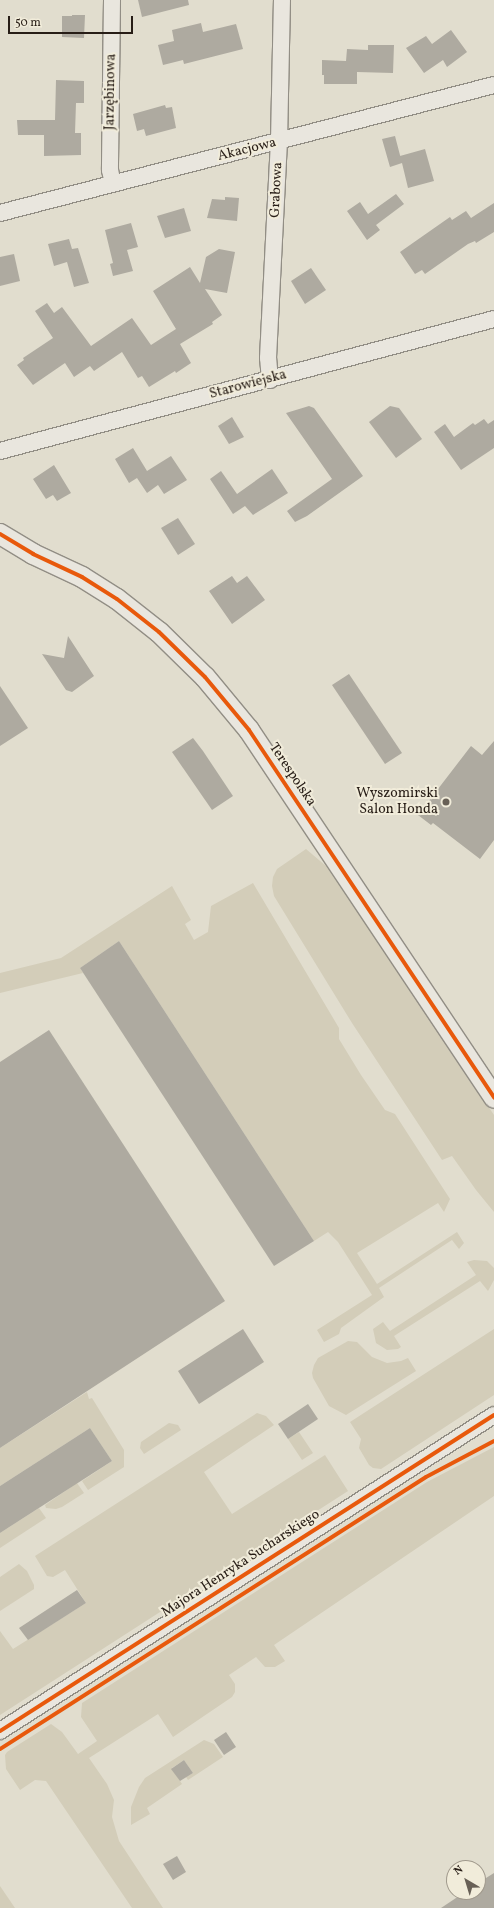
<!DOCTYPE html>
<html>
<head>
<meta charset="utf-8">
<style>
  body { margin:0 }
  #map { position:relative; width:494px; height:1908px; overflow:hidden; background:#e1ddce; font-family:Vollkorn,serif }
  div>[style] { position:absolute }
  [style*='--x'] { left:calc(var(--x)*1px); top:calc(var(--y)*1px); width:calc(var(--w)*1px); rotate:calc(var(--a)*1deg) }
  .green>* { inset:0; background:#d3cdb9 }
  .building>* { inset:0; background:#aeaaa0 }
  .roads { filter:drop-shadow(1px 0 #928e85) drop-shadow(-1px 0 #928e85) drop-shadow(0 1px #928e85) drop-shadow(0 -1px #928e85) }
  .minor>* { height:16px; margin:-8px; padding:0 8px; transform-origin:8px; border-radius:8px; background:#e9e6de }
  .tertiary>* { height:20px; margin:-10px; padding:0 10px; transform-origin:10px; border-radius:10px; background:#e9e6de }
  .cycleway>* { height:4px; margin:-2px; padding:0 2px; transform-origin:2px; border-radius:2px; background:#e8590c }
  .dots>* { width:11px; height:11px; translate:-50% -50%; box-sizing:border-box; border:2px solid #f1ecda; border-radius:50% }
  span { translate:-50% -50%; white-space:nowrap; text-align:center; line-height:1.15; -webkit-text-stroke:4px #f1ecda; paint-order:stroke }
  .street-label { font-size:14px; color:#271d16 }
  .poi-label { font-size:14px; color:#271d16 }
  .right { translate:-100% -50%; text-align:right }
  .north { position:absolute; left:446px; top:1860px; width:40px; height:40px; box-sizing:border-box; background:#f1ecda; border:1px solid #a0998c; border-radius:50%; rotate:322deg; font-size:11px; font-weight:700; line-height:16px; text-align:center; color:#271d16 }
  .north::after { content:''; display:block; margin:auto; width:14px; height:18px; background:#686056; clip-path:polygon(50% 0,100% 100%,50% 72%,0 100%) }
  .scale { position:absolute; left:8px; top:16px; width:125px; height:18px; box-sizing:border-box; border:2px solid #271d16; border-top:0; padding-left:5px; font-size:12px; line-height:14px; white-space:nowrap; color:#271d16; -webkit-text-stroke:3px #f1ecda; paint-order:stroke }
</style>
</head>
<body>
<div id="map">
  <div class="green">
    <div style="clip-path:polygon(306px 849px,326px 866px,494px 1115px,494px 1212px,476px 1190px,452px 1156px,442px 1160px,352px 1023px,274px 896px,272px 886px,273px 877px,277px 869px)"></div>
    <div style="clip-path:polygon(253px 883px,339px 1028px,339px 1039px,361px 1075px,385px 1110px,395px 1114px,450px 1199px,444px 1212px,438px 1203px,357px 1253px,377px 1284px,457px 1232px,464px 1243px,459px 1249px,452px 1240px,379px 1288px,384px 1297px,341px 1328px,339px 1334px,324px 1342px,317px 1330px,372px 1295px,338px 1242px,328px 1232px,314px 1241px,119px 941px,80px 968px,83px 973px,0 993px,0 973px,61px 958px,172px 886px,191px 920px,185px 924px,194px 940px,208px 932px,211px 906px)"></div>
    <div style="clip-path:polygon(474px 1260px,487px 1261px,494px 1268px,494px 1280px,488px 1291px,480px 1281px,394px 1336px,401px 1347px,398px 1349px,387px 1350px,376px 1343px,373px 1329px,383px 1322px,390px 1331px,476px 1275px,467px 1262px)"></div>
    <div style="clip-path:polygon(494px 1329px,494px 1395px,381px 1469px,373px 1468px,369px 1465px,359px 1448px,361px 1439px,350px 1422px)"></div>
    <div style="clip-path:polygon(348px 1341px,357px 1342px,372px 1357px,387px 1363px,401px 1361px,408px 1358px,416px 1371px,346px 1415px,329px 1406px,313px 1378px,312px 1373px,314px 1365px,318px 1358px)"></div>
    <div style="clip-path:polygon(87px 1392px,89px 1399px,92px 1398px,124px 1450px,124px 1467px,88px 1490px,82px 1481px,112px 1461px,90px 1428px,0 1486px,0 1448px)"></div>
    <div style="clip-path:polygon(257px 1413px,266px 1416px,274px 1425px,204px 1472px,232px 1514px,325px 1455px,348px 1491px,0 1715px,0 1631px,13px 1649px,86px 1603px,65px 1570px,53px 1577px,47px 1576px,35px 1556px)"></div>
    <div style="clip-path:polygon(169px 1423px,178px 1425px,181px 1430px,144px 1454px,140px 1448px,141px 1442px)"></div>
    <div style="clip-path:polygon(299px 1432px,313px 1453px,302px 1460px,288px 1439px)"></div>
    <div style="clip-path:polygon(494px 1447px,494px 1496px,274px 1645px,285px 1661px,275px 1667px,265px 1667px,256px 1657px,229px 1675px,235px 1684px,235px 1692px,232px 1697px,173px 1737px,158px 1714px,89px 1758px,107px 1784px,114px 1800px,112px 1817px,119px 1841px,163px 1908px,132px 1908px,46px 1781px,35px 1780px,20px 1790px,6px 1769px,5px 1755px,7px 1752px,51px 1724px,62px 1732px,78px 1754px,97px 1741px,81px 1717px,82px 1703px,427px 1482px)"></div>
    <div style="clip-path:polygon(77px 1483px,84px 1493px,62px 1507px,56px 1509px,46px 1508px,45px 1505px)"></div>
    <div style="clip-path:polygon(39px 1508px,46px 1518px,0 1548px,0 1533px)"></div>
    <div style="clip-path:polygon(19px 1564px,27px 1571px,34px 1585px,34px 1589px,0 1611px,0 1577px)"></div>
    <div style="clip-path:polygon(204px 1740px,214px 1744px,223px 1757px,188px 1780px,186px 1777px,193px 1773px,184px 1760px,172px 1768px,182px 1784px,147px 1808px,150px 1814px,131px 1825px,131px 1807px,139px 1787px,145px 1778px)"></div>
    <div style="clip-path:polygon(0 1886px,15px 1908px,0 1908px)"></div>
  </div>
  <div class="building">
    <div style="clip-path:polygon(138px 0,188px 0,189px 5px,142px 17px)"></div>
    <div style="clip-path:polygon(72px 15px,85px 15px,84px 38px,62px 37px,62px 16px,72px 16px)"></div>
    <div style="clip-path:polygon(201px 23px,203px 32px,236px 24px,243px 49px,184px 64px,183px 60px,163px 65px,158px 45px,174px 41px,172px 30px)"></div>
    <div style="clip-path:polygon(451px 30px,467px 52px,447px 67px,443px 60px,424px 73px,406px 48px,426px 36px,432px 44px)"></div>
    <div style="clip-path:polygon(368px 45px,394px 45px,393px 73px,357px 72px,357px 84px,324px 84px,324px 75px,322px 75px,322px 60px,346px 61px,347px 49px,368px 50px)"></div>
    <div style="clip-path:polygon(56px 80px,84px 81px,84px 103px,76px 103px,75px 133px,81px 133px,81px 155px,44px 156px,44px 135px,18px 135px,17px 120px,55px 120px)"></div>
    <div style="clip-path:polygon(165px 105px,166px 108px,172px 107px,176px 128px,146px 136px,144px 129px,137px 131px,133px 114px)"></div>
    <div style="clip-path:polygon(395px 136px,401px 159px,400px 156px,425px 149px,434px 181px,408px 188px,402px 163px,390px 167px,382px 139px)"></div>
    <div style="clip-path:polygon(396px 194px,404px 204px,376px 225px,380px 230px,367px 240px,347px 211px,360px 202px,368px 214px)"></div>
    <div style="clip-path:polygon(225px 197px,239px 198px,237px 221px,207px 218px,212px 199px,225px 200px)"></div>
    <div style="clip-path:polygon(494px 203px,494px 232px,476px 243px,475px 241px,468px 244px,425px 274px,422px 270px,415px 274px,400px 252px,450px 217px,452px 220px,466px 211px,471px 218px)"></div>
    <div style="clip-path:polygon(184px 208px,191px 231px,165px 238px,157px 216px)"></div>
    <div style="clip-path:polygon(131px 223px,138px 247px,127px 250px,133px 271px,113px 276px,110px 264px,113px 263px,105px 230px)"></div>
    <div style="clip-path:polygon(69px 239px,72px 249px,78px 248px,89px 283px,74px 287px,67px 262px,54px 266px,48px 244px)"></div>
    <div style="clip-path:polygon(219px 249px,235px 252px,227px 293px,205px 289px,222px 315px,212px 322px,213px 324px,180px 344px,191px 363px,176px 373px,175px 371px,149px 387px,142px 376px,138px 378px,122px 352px,94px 371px,90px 366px,74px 377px,65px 363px,33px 385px,17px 365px,24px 360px,23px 358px,53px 338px,35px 311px,47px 303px,54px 313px,62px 307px,91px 346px,132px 318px,151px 345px,176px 329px,153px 291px,190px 267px,200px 283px,206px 257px)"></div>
    <div style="clip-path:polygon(14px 254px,20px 281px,0 286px,0 257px)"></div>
    <div style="clip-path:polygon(311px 268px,326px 290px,305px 304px,291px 281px)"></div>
    <div style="clip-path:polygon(309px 406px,314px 408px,363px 476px,307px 516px,295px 522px,287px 511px,332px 479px,286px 413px)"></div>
    <div style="clip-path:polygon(390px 406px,399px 408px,422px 439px,396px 458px,369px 422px)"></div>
    <div style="clip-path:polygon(232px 417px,244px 437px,229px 444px,218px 426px)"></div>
    <div style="clip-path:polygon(484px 419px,488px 424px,494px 420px,494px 448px,461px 470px,434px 432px,445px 424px,454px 437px,473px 423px,475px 425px)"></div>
    <div style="clip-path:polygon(133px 448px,147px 471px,171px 456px,187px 480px,164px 494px,158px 485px,147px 493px,137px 478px,129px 483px,115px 459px)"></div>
    <div style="clip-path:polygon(54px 465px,71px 493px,57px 501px,53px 495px,46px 499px,33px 479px)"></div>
    <div style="clip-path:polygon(272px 469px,288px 493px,253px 515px,245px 506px,233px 514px,210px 479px,221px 471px,237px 494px)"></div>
    <div style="clip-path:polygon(178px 518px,195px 544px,178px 555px,161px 528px)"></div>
    <div style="clip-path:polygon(232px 576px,237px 583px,247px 576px,265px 600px,232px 624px,209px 591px)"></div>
    <div style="clip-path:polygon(68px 636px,94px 676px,72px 692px,66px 690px,42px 654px,64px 658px)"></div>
    <div style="clip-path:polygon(349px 674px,402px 753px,385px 764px,332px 685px)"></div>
    <div style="clip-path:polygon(0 686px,28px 728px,0 746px)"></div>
    <div style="clip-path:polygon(193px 738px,203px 751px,233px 796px,212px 810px,172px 752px)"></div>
    <div style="clip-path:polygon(494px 741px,494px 840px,480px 859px,433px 823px,431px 825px,418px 815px,471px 746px,482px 755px)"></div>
    <div style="clip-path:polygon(119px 941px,314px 1241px,274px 1266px,80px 968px)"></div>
    <div style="clip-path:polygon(49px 1030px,225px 1301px,0 1448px,0 1062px)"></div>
    <div style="clip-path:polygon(243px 1329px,264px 1362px,199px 1404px,178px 1371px)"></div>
    <div style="clip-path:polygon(308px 1404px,318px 1419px,288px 1439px,278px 1424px)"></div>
    <div style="clip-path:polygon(90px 1428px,112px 1461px,0 1533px,0 1486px)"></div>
    <div style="clip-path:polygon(77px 1590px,86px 1603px,28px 1640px,19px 1628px)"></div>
    <div style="clip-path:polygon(226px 1732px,236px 1747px,224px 1755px,214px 1740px)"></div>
    <div style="clip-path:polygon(184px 1760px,193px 1773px,180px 1781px,171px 1769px)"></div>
    <div style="clip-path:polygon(177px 1856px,186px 1872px,173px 1880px,163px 1864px)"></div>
    <div style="clip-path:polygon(494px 1873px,494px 1908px,441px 1908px,465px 1892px,478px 1892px,478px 1883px)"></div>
  </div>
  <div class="roads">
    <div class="minor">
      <div style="--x:112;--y:0;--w:170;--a:90.7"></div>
      <div style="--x:110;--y:170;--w:14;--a:78"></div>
      <div style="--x:0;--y:213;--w:510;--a:-14.53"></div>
      <div style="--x:270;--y:380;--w:22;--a:-95"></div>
      <div style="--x:268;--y:358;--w:216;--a:-87.1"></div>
      <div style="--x:279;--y:142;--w:142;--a:-88.8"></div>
      <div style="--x:0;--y:451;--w:511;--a:-14.96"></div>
      <div style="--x:0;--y:1731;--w:586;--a:-32.61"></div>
    </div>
    <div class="tertiary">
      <div style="--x:0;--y:534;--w:39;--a:31"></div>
      <div style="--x:33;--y:554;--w:54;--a:25.1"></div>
      <div style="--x:82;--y:577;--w:41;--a:32.2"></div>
      <div style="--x:117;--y:599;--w:53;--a:38.2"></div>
      <div style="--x:159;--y:632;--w:64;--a:44.4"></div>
      <div style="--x:205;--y:677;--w:69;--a:50.3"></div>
      <div style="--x:249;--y:730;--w:442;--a:56.3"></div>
    </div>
  </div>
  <div class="cycleway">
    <div style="--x:0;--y:534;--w:39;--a:31"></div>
    <div style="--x:33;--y:554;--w:54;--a:25.1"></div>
    <div style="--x:82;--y:577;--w:41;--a:32.2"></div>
    <div style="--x:117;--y:599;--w:53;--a:38.2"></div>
    <div style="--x:159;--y:632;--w:64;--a:44.4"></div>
    <div style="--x:205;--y:677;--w:69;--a:50.3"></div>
    <div style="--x:249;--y:730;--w:442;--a:56.3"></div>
    <div style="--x:0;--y:1731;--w:586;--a:-32.61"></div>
    <div style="--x:0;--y:1749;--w:505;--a:-32.56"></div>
    <div style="--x:426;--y:1477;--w:77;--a:-27.9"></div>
  </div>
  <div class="dots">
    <div style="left:446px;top:802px;background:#686056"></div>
  </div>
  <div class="street-label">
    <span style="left:111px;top:92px;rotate:-89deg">Jarzębinowa</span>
    <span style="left:247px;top:150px;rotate:-14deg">Akacjowa</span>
    <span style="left:277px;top:190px;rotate:-87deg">Grabowa</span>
    <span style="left:248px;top:385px;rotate:-15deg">Starowiejska</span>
    <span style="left:292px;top:775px;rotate:56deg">Terespolska</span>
    <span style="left:241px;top:1564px;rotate:-33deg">Majora Henryka Sucharskiego</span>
  </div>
  <div class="poi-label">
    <span class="right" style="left:438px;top:802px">Wyszomirski<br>Salon Honda</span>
  </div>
  <div class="north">N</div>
  <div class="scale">50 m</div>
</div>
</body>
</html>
